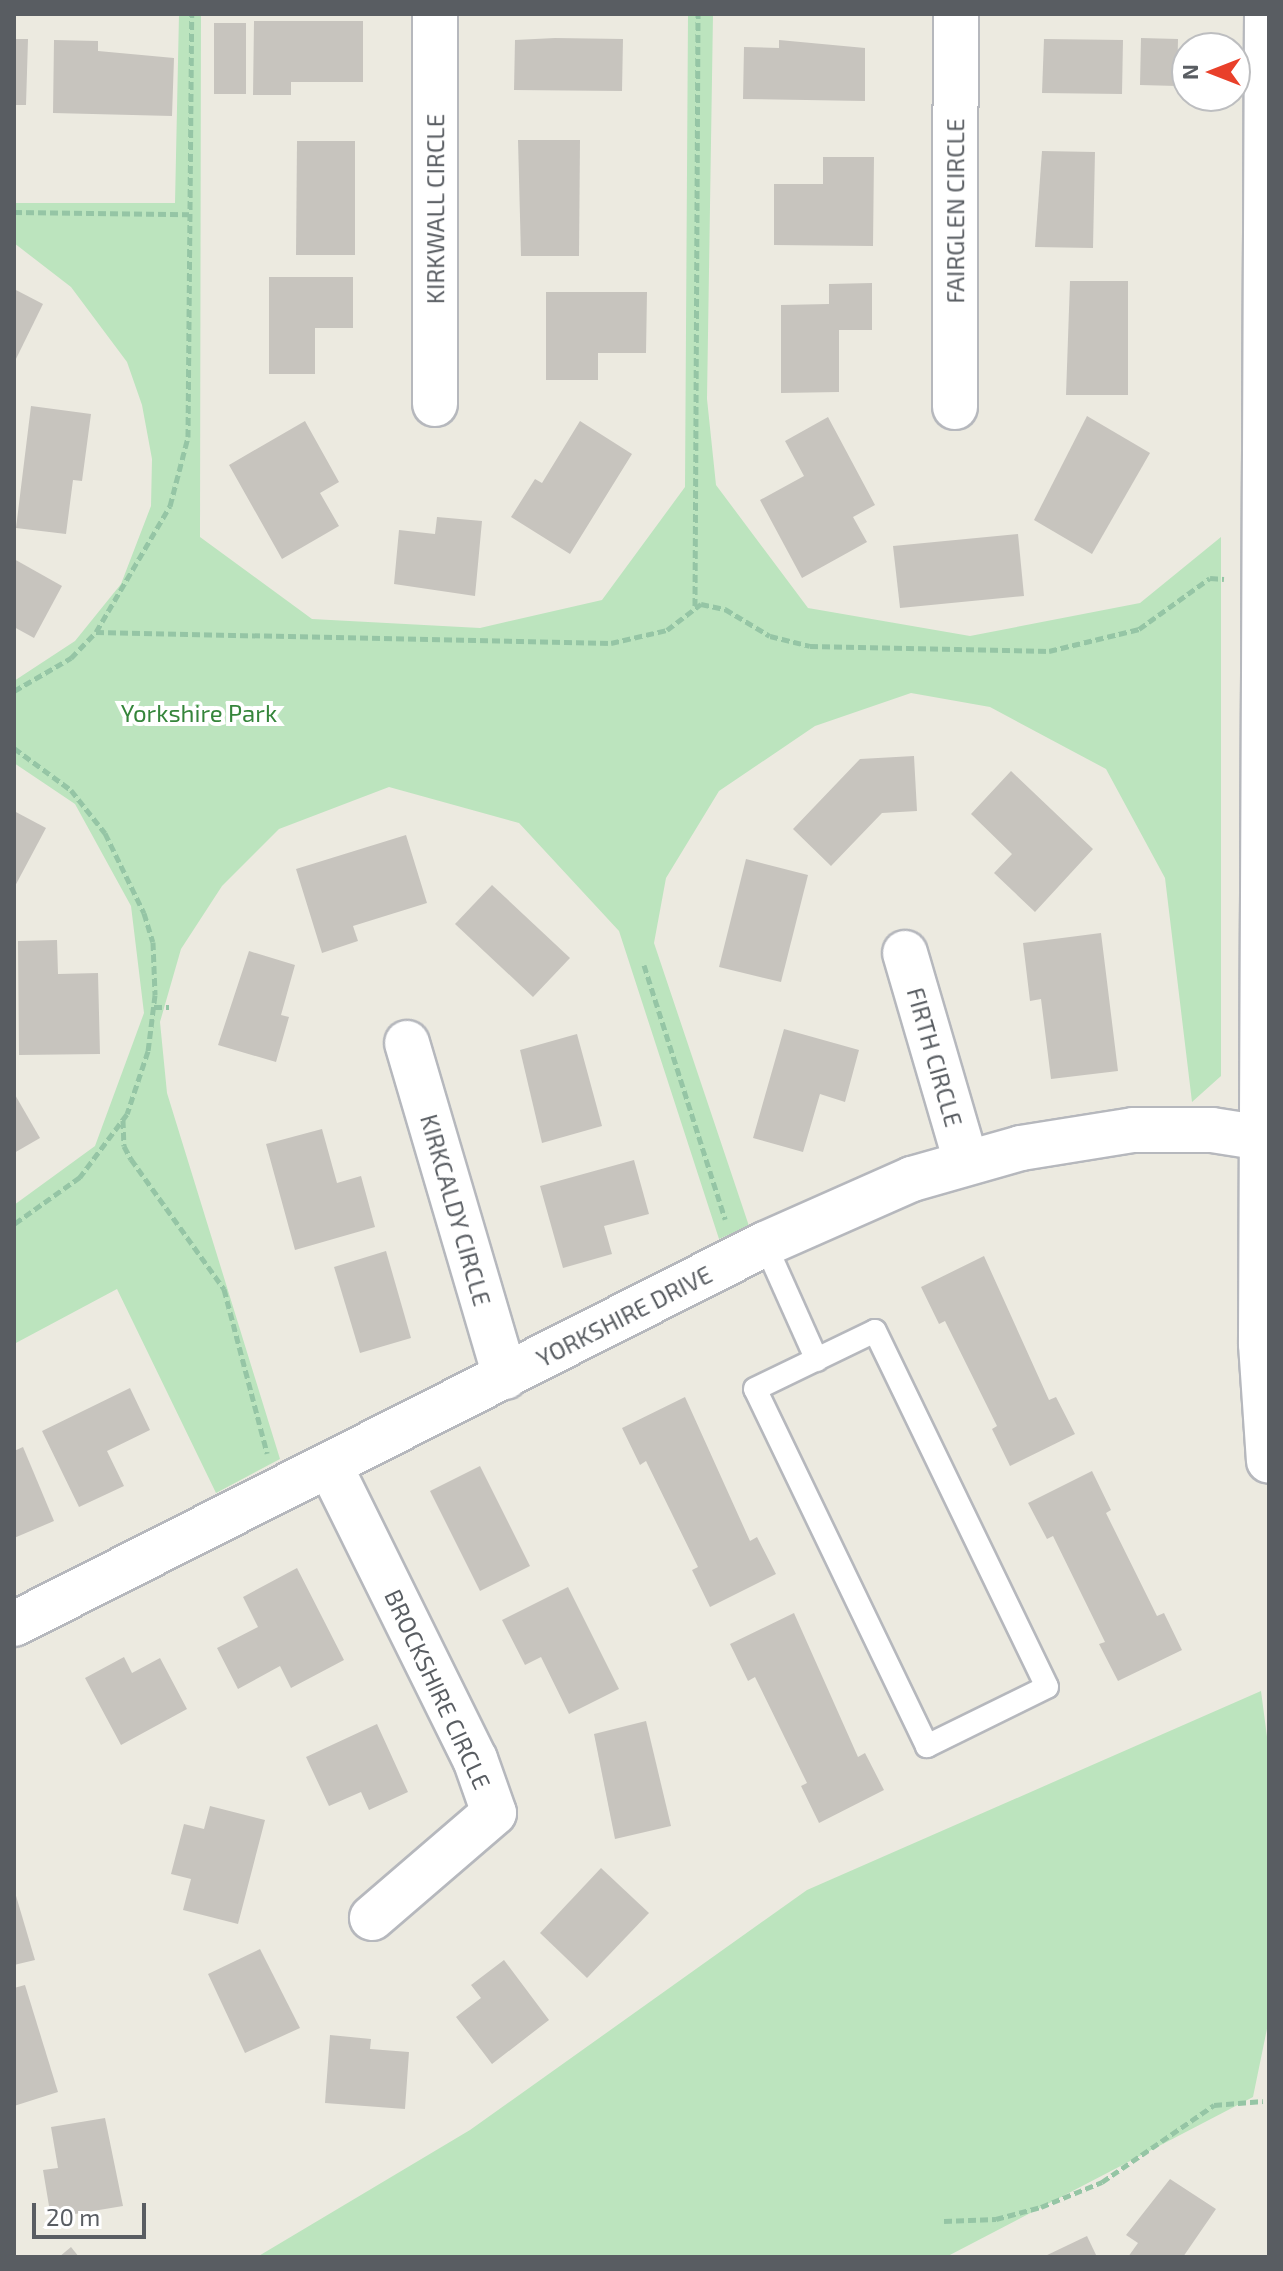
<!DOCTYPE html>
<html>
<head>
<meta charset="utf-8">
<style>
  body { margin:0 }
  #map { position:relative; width:1283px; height:2271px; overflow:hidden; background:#eceae0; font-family:"Exo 2",sans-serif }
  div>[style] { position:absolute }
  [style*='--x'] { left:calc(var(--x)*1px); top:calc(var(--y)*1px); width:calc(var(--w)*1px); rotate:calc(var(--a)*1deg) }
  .green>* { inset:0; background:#bce4be }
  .building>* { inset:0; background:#c7c4be }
  .path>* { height:5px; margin-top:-2.5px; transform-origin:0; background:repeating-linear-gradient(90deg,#95c5a5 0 8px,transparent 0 12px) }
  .roads { filter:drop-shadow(2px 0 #b6b8bd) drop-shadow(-2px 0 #b6b8bd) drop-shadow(0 2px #b6b8bd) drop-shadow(0 -2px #b6b8bd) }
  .lane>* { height:22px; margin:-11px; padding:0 11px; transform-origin:11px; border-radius:11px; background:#fff }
  .street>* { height:44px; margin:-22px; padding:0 22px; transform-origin:22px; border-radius:22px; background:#fff }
  .secondary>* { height:44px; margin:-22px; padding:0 22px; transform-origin:22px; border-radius:22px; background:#fff }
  span { translate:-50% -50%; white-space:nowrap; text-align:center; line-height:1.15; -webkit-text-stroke:8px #fff; paint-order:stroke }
  .street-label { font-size:24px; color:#595d62 }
  .park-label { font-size:24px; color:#35853b }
  .frame { position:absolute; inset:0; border:16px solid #595d62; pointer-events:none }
  .north { position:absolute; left:1171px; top:32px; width:80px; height:80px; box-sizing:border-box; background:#fff; border:2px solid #bdbec0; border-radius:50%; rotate:270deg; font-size:22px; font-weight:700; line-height:32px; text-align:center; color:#595d62 }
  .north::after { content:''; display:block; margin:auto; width:28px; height:36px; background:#e9402a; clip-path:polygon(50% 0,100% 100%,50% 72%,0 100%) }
  .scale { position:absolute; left:32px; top:2203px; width:114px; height:36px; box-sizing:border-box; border:4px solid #595d62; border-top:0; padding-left:10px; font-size:24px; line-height:28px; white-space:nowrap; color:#595d62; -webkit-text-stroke:6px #fff; paint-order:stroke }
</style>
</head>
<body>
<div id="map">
  <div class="green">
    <div style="clip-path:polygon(179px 14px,201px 14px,200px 537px,312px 619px,480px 628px,602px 600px,685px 487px,688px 14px,713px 14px,707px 399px,716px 485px,808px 608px,970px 636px,1140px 603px,1221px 537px,1221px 1076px,1192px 1102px,1165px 878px,1106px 769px,990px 707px,911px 693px,815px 726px,719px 791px,666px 878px,654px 943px,749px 1226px,719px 1239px,619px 931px,519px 823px,389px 787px,279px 829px,222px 886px,181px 949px,160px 1022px,167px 1093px,280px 1459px,216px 1493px,117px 1289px,14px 1344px,14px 1205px,95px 1146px,144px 1013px,131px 906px,75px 804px,14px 763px,14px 681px,75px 641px,121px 584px,151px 506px,152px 459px,142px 405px,127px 362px,71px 287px,14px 243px,14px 203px,175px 203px)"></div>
    <div style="clip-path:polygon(1261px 1691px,1269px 1752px,1269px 2019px,1253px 2097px,946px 2257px,257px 2257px,470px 2130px,807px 1890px)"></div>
  </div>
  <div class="building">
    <div style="clip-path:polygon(254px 21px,363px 21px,363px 82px,291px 82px,291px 95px,253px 95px)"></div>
    <div style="clip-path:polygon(214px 23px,246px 23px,246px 94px,214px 94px)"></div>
    <div style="clip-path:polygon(555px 38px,623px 39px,622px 91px,514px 90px,515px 40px)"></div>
    <div style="clip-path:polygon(1141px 38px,1178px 39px,1177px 86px,1140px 85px)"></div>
    <div style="clip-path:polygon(14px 39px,28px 39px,26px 105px,14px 105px)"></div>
    <div style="clip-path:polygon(1044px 39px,1123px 40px,1122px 94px,1042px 93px)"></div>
    <div style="clip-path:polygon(54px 40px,98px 41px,98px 51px,174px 58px,172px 116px,53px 113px)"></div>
    <div style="clip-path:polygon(779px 40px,865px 48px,865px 101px,743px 99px,744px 47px,779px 48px)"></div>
    <div style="clip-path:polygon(518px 140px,580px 140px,579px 256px,521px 256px)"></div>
    <div style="clip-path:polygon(297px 141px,355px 141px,355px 255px,296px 255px)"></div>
    <div style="clip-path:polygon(1042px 151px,1095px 152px,1093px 248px,1035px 247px)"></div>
    <div style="clip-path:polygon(823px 157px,874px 157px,873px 246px,774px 245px,774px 184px,823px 184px)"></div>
    <div style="clip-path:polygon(269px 277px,353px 277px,353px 328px,315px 328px,315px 374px,269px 374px)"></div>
    <div style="clip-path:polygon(1070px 281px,1128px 281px,1128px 395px,1066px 395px)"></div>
    <div style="clip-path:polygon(872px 283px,872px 330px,839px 330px,839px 392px,781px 393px,781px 305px,829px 304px,829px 284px)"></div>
    <div style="clip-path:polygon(14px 289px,43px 304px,14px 363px)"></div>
    <div style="clip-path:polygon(546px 292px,647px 292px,646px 353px,598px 353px,598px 380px,546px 380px)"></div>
    <div style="clip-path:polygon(31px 406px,91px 414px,82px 481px,73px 480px,66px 534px,16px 528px)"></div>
    <div style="clip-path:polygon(1087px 416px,1150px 453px,1092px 554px,1034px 520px)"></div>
    <div style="clip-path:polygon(828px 417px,875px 505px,853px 517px,867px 542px,802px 578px,760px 500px,804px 476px,785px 441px)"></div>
    <div style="clip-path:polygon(305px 421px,339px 482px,320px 493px,339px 526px,282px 559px,229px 465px)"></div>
    <div style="clip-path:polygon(580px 421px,632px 454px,570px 554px,511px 517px,535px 479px,542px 483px)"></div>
    <div style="clip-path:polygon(437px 517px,482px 521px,475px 596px,394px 584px,399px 530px,435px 534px)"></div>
    <div style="clip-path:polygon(1018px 534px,1024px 596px,900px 608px,893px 546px)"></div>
    <div style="clip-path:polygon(14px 559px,62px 586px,34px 638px,14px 627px)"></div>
    <div style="clip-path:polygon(914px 756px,917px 811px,882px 813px,831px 866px,793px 829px,860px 759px)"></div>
    <div style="clip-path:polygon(1011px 771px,1093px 849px,1035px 912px,994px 873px,1012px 854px,971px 814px)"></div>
    <div style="clip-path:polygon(14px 811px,46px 828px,14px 888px)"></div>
    <div style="clip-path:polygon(406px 835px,427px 903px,353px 926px,358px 941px,322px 953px,296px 869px)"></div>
    <div style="clip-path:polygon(746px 859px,808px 875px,781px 982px,719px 967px)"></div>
    <div style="clip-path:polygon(492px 885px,570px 958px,533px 997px,455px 924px)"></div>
    <div style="clip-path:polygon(1101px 933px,1118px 1071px,1051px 1079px,1041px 999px,1030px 1001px,1023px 943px)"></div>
    <div style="clip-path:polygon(57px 940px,58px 974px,98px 973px,100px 1054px,19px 1055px,18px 941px)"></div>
    <div style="clip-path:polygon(249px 951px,295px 965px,281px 1015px,289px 1017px,276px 1062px,218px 1045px)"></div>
    <div style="clip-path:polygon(784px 1029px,859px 1050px,845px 1102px,820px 1094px,803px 1152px,753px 1138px)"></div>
    <div style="clip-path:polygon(577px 1034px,602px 1126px,542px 1143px,520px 1050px)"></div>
    <div style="clip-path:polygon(14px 1093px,40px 1138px,14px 1153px)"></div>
    <div style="clip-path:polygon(322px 1129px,337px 1183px,361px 1176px,375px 1227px,295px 1250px,266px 1144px)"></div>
    <div style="clip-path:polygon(634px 1160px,649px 1214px,604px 1226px,612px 1254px,563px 1268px,540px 1186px)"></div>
    <div style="clip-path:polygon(386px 1251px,411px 1338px,360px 1353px,334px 1267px)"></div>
    <div style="clip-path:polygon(984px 1256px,1049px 1400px,1056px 1397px,1075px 1434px,1010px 1466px,992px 1429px,997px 1426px,945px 1321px,939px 1324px,921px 1287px)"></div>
    <div style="clip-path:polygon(130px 1388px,150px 1430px,107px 1451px,124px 1486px,79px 1507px,42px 1431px)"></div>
    <div style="clip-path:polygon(685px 1397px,750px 1541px,757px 1537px,776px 1574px,710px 1607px,692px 1570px,698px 1567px,646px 1461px,640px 1465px,622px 1428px)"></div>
    <div style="clip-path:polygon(23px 1447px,54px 1521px,14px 1538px,14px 1451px)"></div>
    <div style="clip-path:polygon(480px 1466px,530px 1566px,480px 1591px,430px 1491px)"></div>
    <div style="clip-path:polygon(1092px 1471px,1111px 1510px,1106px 1513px,1157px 1616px,1164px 1613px,1182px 1650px,1118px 1681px,1099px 1644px,1105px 1642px,1053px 1536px,1047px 1539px,1028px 1503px)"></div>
    <div style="clip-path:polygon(297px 1568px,344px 1660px,291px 1688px,280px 1666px,238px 1689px,217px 1648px,258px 1627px,243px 1597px)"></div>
    <div style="clip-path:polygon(568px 1587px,619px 1689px,569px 1714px,541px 1657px,525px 1665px,502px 1620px)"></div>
    <div style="clip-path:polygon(794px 1613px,858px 1757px,865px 1753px,884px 1790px,819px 1823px,801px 1786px,807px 1783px,755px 1677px,748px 1681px,730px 1644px)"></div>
    <div style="clip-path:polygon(124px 1657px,132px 1673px,160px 1658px,187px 1709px,121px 1745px,85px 1678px)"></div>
    <div style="clip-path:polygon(646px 1721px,671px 1826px,615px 1839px,594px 1734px)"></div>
    <div style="clip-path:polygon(377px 1724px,408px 1792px,369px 1810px,361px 1792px,329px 1806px,306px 1757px)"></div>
    <div style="clip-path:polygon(210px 1806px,265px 1820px,238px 1924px,183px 1910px,191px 1879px,171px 1874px,184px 1824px,204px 1829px)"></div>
    <div style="clip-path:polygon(601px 1868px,649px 1913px,587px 1978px,540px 1933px)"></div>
    <div style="clip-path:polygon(14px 1889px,35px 1960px,14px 1965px)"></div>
    <div style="clip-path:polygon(260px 1949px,300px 2028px,245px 2053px,208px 1974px)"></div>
    <div style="clip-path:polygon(504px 1960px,549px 2020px,492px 2064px,456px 2017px,481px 1998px,471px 1985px)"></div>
    <div style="clip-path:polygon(25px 1985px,58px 2092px,14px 2106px,14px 1988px)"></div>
    <div style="clip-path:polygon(330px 2035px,371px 2039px,370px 2049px,409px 2052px,405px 2109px,325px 2103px)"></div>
    <div style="clip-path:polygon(105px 2118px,123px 2206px,51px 2218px,43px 2170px,58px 2168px,51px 2127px)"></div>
    <div style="clip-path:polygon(1170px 2179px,1216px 2209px,1183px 2257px,1128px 2257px,1138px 2243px,1126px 2235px)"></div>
    <div style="clip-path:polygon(1087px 2236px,1097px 2257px,1043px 2257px)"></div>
    <div style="clip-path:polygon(71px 2247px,79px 2257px,59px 2257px)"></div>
  </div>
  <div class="path">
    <div style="--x:14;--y:212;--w:175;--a:0.7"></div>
    <div style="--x:695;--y:606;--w:592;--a:-89.71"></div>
    <div style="--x:96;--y:632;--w:146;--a:-59.6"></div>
    <div style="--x:170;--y:506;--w:71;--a:-75.4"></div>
    <div style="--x:188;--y:437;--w:423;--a:-89.5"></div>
    <div style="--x:14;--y:691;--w:66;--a:-30.1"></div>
    <div style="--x:71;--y:658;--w:36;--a:-46"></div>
    <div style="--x:96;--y:632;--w:515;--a:1.22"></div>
    <div style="--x:611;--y:643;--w:57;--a:-13.1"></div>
    <div style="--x:667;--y:630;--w:43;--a:-37.4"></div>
    <div style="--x:701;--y:604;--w:25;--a:12"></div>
    <div style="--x:725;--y:609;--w:52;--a:31"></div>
    <div style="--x:770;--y:636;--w:41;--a:14"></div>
    <div style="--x:810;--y:646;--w:239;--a:1.2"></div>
    <div style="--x:1049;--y:651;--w:93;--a:-13.7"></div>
    <div style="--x:1139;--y:629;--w:87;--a:-35.7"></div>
    <div style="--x:1210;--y:578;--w:14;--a:4"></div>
    <div style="--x:14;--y:748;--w:71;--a:36.4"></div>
    <div style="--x:71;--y:790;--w:55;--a:51.7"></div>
    <div style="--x:105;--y:833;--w:89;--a:64"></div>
    <div style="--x:144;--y:913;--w:30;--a:73"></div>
    <div style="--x:153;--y:942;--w:53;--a:87.8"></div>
    <div style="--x:155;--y:995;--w:56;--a:97.1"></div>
    <div style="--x:148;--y:1051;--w:66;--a:108.4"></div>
    <div style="--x:127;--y:1114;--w:79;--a:126.7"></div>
    <div style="--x:80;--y:1177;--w:81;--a:144.5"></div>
    <div style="--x:644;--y:965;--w:267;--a:72.3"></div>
    <div style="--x:154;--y:1007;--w:15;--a:0"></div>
    <div style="--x:123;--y:1120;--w:26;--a:88"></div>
    <div style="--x:124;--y:1146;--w:15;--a:62"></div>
    <div style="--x:131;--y:1159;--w:160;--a:54.4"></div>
    <div style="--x:224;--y:1289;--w:170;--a:75.3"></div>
    <div style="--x:944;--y:2221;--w:52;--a:-2.2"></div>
    <div style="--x:996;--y:2219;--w:47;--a:-14.9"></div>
    <div style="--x:1041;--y:2207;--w:66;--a:-22.3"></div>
    <div style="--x:1102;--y:2182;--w:136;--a:-34.5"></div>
    <div style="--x:1214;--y:2105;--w:49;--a:-4.7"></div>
  </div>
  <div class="roads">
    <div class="lane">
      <div style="--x:765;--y:1244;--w:127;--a:65.9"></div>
      <div style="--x:875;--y:1331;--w:395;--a:64.2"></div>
      <div style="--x:1047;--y:1687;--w:134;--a:153.8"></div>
      <div style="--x:927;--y:1746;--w:396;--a:-115.7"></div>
      <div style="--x:755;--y:1389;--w:133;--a:-25.8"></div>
    </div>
    <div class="street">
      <div style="--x:435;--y:404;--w:390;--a:-90"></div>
      <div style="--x:955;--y:407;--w:393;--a:-89.9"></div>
      <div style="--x:905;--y:953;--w:217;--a:73.7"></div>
      <div style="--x:407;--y:1043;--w:348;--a:73.6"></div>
      <div style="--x:330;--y:1466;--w:327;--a:63.7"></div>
      <div style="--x:475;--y:1759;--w:57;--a:70.6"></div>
      <div style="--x:494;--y:1813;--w:161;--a:139.3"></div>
      <div style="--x:14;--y:1624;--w:842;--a:-26.84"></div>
      <div style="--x:765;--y:1244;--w:161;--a:-23.9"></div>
      <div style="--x:912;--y:1179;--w:113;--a:-15.9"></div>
      <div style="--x:1021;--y:1148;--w:113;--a:-9.1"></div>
      <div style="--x:1133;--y:1130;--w:79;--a:0"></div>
      <div style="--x:1212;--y:1130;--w:58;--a:9"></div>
    </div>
    <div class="secondary">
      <div style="--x:1267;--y:14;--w:1330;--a:90.26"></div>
      <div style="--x:1261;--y:1344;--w:117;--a:86.1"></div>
    </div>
  </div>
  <div class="street-label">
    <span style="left:435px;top:209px;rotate:-90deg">KIRKWALL CIRCLE</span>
    <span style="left:955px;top:211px;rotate:-90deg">FAIRGLEN CIRCLE</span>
    <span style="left:935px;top:1057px;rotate:74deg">FIRTH CIRCLE</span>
    <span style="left:456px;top:1210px;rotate:74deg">KIRKCALDY CIRCLE</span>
    <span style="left:624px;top:1316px;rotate:-27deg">YORKSHIRE DRIVE</span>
    <span style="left:438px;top:1689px;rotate:65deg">BROCKSHIRE CIRCLE</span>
  </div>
  <div class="park-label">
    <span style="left:199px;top:713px">Yorkshire Park</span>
  </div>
  <div class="frame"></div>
  <div class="north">N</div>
  <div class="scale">20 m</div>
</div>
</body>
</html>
